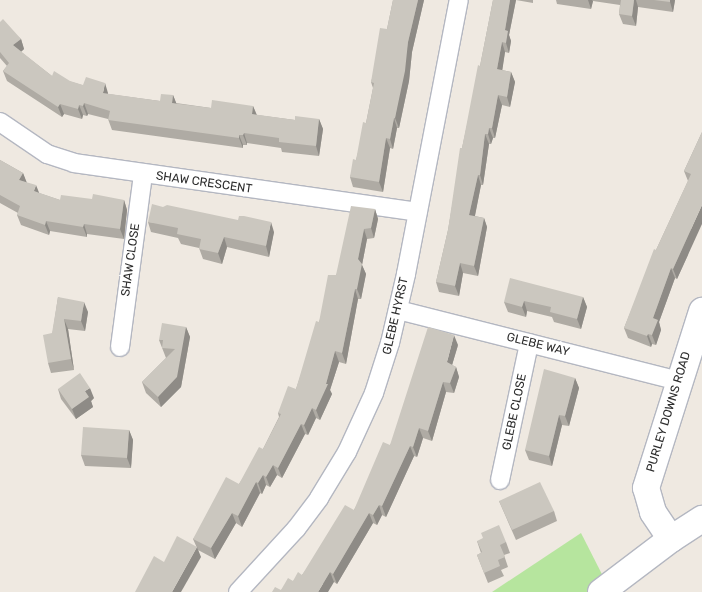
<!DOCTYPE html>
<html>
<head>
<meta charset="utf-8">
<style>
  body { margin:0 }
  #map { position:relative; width:702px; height:592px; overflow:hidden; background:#efe9e1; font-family:Rubik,sans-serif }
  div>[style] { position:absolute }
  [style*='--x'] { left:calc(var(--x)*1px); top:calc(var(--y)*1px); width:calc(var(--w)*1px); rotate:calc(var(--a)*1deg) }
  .green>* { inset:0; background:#b6e59e }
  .roads { filter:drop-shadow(1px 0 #b4b7c1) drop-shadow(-1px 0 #b4b7c1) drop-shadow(0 1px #b4b7c1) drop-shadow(0 -1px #b4b7c1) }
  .street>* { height:18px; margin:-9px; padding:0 9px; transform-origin:9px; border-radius:9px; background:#fff }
  .secondary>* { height:26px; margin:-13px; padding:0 13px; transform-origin:13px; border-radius:13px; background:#fff }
  .wall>* { inset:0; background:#afaba4 }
  .shaded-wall>* { inset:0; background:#8e8b86 }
  .building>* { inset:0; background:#cbc7bf }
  span { translate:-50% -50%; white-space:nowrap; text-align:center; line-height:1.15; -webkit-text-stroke:4.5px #fff; paint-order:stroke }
  .street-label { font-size:12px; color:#2e2e2e }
</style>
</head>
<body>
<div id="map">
  <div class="green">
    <div style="clip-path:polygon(581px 533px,611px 592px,492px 592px)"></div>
  </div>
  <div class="roads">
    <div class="street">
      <div style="--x:0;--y:122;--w:57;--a:34.2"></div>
      <div style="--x:47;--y:154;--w:28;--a:18"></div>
      <div style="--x:74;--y:163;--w:347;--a:8.1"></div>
      <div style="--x:398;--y:310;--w:290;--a:14.2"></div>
      <div style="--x:120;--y:347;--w:175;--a:-82.4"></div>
      <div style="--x:500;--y:480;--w:140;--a:-78"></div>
      <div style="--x:238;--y:592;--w:86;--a:-47.4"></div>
      <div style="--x:296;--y:529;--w:39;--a:-53"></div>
      <div style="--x:319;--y:498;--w:54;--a:-58.7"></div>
      <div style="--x:347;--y:452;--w:65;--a:-65.4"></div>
      <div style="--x:374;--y:393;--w:52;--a:-72.3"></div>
      <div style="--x:390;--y:343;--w:71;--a:-76.9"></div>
      <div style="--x:406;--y:274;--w:279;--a:-79.1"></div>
    </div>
    <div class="secondary">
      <div style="--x:671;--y:539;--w:32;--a:-124"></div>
      <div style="--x:653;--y:512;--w:25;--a:-106"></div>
      <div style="--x:646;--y:488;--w:186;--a:-72.4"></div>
      <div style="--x:601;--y:592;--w:88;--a:-37.1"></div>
      <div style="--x:671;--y:539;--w:37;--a:-33"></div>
    </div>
  </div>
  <div class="wall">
    <div style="clip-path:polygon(393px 0,424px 0,412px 52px,409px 81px,399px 128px,397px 128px,393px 149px,390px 148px,383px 192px,353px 187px,350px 177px,356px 160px,366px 123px,373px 88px,371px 82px,387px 29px)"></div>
    <div style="clip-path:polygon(493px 0,533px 0,533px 3px,516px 0,509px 35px,511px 41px,509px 53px,505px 52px,502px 70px,511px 72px,515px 82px,510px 107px,502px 105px,495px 138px,493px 138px,491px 144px,489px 144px,483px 185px,481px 185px,475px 216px,484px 218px,487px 227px,478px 276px,463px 273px,459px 296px,439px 292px,436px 282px,448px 230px,462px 148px,480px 66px)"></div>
    <div style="clip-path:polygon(556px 0,675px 0,673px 12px,638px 7px,636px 26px,623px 24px,619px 14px,620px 5px,593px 1px,591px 9px,557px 4px)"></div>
    <div style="clip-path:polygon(0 22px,21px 39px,24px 49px,21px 52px,52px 76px,108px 93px,108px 94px,160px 101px,173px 95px,176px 103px,211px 108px,253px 106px,257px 115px,295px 120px,319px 119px,323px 129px,319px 156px,282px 152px,281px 148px,247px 143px,247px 145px,243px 145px,243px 148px,112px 130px,108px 119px,88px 114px,87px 116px,83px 115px,82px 119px,64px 114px,62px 117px,7px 81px,3px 71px,7px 66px,0 58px)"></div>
    <div style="clip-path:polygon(702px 132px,688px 255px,677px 279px,675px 278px,659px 322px,661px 330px,656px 345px,652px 344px,651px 347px,628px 338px,624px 328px,656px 250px,688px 181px,684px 171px)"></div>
    <div style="clip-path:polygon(0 160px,23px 173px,26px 182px,39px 193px,60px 200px,92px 199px,124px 200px,127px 210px,124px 239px,87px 234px,87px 237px,50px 231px,49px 235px,21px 225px,17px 215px,18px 213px,0 203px)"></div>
    <div style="clip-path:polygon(375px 209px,378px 219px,374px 238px,367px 239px,362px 265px,366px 274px,361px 299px,358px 299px,346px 364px,339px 362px,330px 390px,332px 394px,320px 420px,316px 418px,308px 435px,305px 434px,282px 478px,277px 475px,270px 487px,266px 485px,262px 494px,260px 493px,242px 527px,236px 523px,215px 559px,198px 550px,201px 557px,193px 539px,239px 484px,263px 449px,279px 417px,278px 413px,296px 389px,319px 322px,336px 275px)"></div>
    <div style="clip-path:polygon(148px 222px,274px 232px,269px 257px,227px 247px,222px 264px,203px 259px,199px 248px,181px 244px,178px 238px,151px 232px)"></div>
    <div style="clip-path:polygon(58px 297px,88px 312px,85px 331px,68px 329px,74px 370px,51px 373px,48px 363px)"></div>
    <div style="clip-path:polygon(583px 297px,587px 307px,581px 329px,554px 322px,552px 317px,527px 311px,526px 317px,508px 312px,504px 302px)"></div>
    <div style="clip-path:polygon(186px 327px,190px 337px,181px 387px,161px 407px,146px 393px,142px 382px,166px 358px,159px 340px)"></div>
    <div style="clip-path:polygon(458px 345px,452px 365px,456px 367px,459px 377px,454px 393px,446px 392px,432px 441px,423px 438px,417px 457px,414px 456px,386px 517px,382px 515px,377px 525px,373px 523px,337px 584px,334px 582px,281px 590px,293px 581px,302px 575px,354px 510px,390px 445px)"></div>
    <div style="clip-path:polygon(575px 378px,579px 388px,569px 426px,562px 425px,552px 466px,529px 460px,525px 450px)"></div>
    <div style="clip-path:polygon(58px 389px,94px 398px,91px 401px,93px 407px,76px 419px,61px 399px)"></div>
    <div style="clip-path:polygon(129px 430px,133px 440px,131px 468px,85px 466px,81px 455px)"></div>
    <div style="clip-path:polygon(499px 501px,554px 511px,557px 521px,516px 540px)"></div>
    <div style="clip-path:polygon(477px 541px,506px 542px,510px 553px,504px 555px,508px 567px,501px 570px,504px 576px,488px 583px,477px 555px,481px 553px)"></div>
  </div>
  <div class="shaded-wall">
    <div style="clip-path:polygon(418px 0,424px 0,412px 52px,409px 81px,399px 128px,395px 118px,408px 42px)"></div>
    <div style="clip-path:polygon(510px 0,516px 0,509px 35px,511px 41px,509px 53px,506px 43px,505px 30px)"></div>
    <div style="clip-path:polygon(588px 0,592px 0,593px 1px,591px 9px)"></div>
    <div style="clip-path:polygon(634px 0,636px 0,638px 7px,636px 26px,632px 16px)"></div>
    <div style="clip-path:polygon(670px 0,675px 0,673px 12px,670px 2px)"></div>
    <div style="clip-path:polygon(21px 39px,24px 49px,16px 56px,13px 45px)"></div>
    <div style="clip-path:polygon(502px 42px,505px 52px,501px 79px,497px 69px)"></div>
    <div style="clip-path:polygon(511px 72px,515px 82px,510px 107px,507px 97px)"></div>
    <div style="clip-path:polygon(105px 83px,108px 93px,106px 103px,103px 93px)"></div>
    <div style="clip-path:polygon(173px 95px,177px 105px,172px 103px)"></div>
    <div style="clip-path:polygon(498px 95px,502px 105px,495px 138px,492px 128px)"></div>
    <div style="clip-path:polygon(84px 103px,88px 114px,87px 116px,83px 106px)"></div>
    <div style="clip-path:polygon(60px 104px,64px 114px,62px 117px,58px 107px)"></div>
    <div style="clip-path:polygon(79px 105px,83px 115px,82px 119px,78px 109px)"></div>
    <div style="clip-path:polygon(253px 106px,257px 116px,252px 114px)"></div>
    <div style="clip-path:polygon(394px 118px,397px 128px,393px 149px,390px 139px)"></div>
    <div style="clip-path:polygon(319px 119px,323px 129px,319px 156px,316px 146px)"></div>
    <div style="clip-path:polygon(489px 128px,493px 138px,491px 144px,488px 134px)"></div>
    <div style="clip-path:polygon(244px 133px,247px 143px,247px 145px,243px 135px)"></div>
    <div style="clip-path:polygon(485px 134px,489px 144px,483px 185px,480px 175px)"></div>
    <div style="clip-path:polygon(239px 135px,243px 145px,243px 148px,239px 138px)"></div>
    <div style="clip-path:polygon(386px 138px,390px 148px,383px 192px,379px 182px)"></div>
    <div style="clip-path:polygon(23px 173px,27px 183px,19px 180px)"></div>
    <div style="clip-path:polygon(478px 175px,481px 185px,473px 225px,469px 215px)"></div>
    <div style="clip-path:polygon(36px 185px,40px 195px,34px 191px)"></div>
    <div style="clip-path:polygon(124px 200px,127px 210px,124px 239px,120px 229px)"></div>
    <div style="clip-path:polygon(702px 205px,702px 224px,677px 279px,673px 269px)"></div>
    <div style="clip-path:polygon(375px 209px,378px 219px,374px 238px,371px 228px)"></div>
    <div style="clip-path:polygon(484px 218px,487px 227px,478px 276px,474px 266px)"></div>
    <div style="clip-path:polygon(46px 221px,50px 231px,49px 235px,45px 225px)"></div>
    <div style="clip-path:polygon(271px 222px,274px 232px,269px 257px,266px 246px)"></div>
    <div style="clip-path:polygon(84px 224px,87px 234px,87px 237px,83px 227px)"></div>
    <div style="clip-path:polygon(364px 229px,367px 239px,362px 265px,366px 274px,361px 299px,357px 289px,358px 259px)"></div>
    <div style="clip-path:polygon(224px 237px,227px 247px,222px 264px,218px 253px)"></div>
    <div style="clip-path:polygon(460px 263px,463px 273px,459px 296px,455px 286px)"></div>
    <div style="clip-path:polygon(671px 268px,675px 278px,659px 322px,661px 330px,656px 345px,652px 335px,653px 318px)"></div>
    <div style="clip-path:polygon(355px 289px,358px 299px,346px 364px,342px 353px)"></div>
    <div style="clip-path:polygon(583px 297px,587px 307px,581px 329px,577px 319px)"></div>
    <div style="clip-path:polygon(524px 301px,527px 311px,526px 317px,522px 307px)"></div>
    <div style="clip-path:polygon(84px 302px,88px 312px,85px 331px,81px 321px)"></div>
    <div style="clip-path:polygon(64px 319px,68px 329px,74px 370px,71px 359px)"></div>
    <div style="clip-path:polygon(186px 327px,190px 337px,181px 387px,161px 407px,158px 397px)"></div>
    <div style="clip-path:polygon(648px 334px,652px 344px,651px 347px,647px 336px)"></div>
    <div style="clip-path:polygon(454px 335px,458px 345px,450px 372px,447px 362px)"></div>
    <div style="clip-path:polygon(335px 351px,339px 362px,330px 390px,332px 394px,320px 420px,316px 410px,326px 384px)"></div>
    <div style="clip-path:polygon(456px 367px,459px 377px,454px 393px,450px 383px)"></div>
    <div style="clip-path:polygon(575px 378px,579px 388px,569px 426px,565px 416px)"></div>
    <div style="clip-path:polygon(443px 382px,446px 392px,432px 441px,428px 431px)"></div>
    <div style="clip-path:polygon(90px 388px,94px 398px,91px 401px,93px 407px,76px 419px,72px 409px,85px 391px)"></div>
    <div style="clip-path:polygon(312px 408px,316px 418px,308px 435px,304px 425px)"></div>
    <div style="clip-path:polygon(559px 415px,562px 425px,552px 466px,549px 456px)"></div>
    <div style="clip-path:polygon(301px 424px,305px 434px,282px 478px,278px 468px)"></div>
    <div style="clip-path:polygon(419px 428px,423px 438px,417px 457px,413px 447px)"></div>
    <div style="clip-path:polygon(129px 430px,133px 440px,131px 468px,127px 458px)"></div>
    <div style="clip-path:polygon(410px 446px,414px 456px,386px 517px,382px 506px)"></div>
    <div style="clip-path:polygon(273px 465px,277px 475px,270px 487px,266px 477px)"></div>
    <div style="clip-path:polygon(263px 475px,266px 485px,262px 494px,258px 483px)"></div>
    <div style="clip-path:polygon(256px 482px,260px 493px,242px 527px,238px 516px)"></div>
    <div style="clip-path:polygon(379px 505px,382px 515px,377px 525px,373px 515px)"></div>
    <div style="clip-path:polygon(232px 513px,236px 523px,215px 559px,211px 548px)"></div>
    <div style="clip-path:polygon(369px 513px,373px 523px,337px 584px,333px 574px)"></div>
    <div style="clip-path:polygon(197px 547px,201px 557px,181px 592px,172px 592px)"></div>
    <div style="clip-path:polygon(330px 572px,334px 582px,328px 592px,318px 592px)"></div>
  </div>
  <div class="building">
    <div style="clip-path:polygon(393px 0,418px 0,408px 42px,405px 71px,395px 118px,394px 118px,390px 139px,386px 138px,379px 182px,350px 177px,353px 159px,356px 160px,363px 122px,366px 123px,374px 83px,371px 82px,380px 28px,387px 29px)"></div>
    <div style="clip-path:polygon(493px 0,510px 0,505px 30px,508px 31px,506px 43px,502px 42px,497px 69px,511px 72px,507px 97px,498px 95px,492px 128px,489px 128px,488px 134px,485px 134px,480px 175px,478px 175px,469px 215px,484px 218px,474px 266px,460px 263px,455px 286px,436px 282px,448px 230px,460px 148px,462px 148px,478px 65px,480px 66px)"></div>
    <div style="clip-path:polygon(621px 0,634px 0,632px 16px,619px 14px)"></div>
    <div style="clip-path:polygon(654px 0,670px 0,670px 2px)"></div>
    <div style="clip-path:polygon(3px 19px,21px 39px,13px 45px,52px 76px,54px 71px,70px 81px,83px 85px,86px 77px,105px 83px,103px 93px,160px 101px,161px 94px,173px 95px,172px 103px,211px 108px,212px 100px,253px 106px,252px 114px,295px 120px,295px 116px,319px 119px,316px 146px,279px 142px,279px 138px,244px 133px,243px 135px,239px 135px,239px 138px,108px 120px,110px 111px,84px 103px,83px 106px,79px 105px,78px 109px,60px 104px,58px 107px,3px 71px,9px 63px,0 52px,0 22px)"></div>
    <div style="clip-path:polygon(702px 132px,702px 205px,673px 269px,671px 268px,653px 318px,658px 320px,652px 335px,648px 334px,647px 336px,624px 328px,654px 249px,656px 250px,691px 174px,684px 171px)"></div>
    <div style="clip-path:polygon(0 160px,23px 173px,19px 180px,36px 185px,34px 191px,60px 200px,61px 195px,92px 199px,93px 194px,124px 200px,120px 229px,84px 224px,83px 227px,46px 221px,45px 225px,17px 215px,20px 206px,0 195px)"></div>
    <div style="clip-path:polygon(152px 204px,163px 207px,167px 205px,238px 220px,239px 216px,244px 216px,271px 222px,266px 246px,224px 237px,218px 253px,199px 249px,201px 239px,177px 234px,178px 228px,148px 222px)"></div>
    <div style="clip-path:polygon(351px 206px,375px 209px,371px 228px,364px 229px,358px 259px,362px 264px,357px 289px,355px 289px,342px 353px,335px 351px,326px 384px,328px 384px,316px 410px,312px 408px,304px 425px,301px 424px,278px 468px,273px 465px,266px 477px,263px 475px,258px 483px,256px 482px,238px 516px,232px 513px,211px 548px,193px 539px,226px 477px,239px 484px,259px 447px,263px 449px,281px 414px,278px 413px,288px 386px,296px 389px,316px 321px,319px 322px,328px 275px,336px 275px)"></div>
    <div style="clip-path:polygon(510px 278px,583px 297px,577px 319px,550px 312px,551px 307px,524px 301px,522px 307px,504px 302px)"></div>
    <div style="clip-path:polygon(58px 297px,84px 302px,81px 321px,64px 319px,71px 359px,48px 363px,43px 335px,52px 333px)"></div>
    <div style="clip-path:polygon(162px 323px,186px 327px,177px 377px,158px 397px,142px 382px,175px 349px,162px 348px,163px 340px,159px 340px)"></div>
    <div style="clip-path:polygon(428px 327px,454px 335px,447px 362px,456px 367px,450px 383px,443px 382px,428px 431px,419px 428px,413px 447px,410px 446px,382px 506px,379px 505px,373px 515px,369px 513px,333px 574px,330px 572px,318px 592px,272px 592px,275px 587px,281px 590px,288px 578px,293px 581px,298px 572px,302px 575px,345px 505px,354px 510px,383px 442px,390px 445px)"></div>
    <div style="clip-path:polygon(544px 369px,575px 378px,565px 416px,559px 415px,549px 456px,525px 450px)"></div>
    <div style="clip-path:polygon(80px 373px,90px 388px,85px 391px,89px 397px,72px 409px,58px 389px)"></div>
    <div style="clip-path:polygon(83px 427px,129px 430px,127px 458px,81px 455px)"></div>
    <div style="clip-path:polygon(540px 482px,554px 511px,512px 530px,499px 501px)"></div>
    <div style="clip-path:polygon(499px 525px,506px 542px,500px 545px,505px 557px,498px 560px,500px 566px,484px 573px,477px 555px,482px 552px,477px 541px,483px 538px,481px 533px)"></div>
    <div style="clip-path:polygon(177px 536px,197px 547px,172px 592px,135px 592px,154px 556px,164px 562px)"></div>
  </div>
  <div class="street-label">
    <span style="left:204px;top:183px;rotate:8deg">SHAW CRESCENT</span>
    <span style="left:131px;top:260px;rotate:-82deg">SHAW CLOSE</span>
    <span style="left:396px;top:316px;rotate:-77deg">GLEBE HYRST</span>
    <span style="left:538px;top:345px;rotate:14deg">GLEBE WAY</span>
    <span style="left:515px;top:412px;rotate:-78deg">GLEBE CLOSE</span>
    <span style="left:669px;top:412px;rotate:-73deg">PURLEY DOWNS ROAD</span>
  </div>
</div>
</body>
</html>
